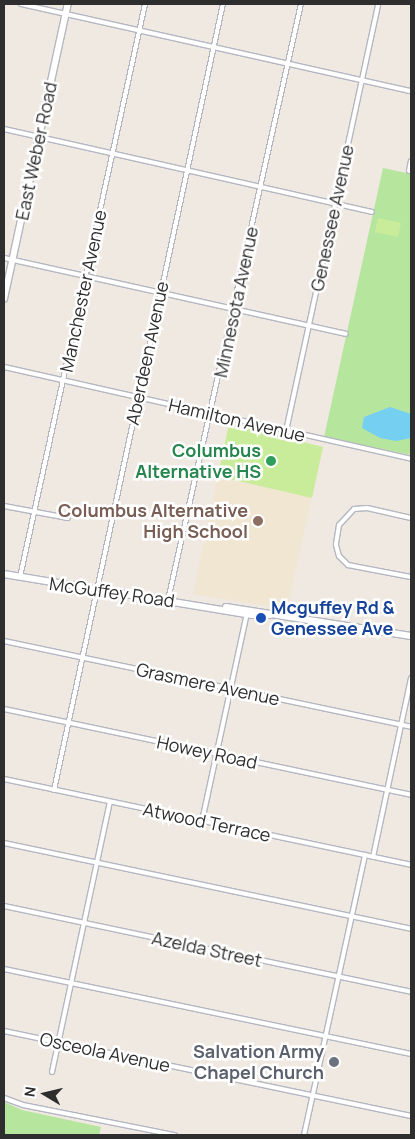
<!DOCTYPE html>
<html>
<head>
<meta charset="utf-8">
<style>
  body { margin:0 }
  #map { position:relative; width:415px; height:1139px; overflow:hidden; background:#efe9e1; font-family:Manrope,sans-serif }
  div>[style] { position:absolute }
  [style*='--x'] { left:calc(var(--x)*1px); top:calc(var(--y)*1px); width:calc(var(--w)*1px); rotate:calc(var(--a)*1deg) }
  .education>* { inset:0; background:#f0e6d1 }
  .green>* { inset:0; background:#b6e59e }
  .pitch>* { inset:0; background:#c9ec9a }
  .water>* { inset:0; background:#75cff0 }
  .roads { filter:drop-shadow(1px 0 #b4b7c1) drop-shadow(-1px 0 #b4b7c1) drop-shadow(0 1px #b4b7c1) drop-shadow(0 -1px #b4b7c1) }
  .street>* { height:4px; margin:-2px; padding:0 2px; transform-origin:2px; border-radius:2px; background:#fff }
  .secondary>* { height:5.5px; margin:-2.75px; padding:0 2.75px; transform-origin:2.75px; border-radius:2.75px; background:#fff }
  .dots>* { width:14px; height:14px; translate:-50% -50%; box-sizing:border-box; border:2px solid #fff; border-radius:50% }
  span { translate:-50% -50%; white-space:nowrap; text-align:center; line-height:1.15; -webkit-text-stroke:5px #fff; paint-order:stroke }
  .street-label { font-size:18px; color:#2e2e2e }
  .leisure-label { font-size:18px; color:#27864d; font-weight:700 }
  .right { translate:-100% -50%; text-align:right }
  .education-label { font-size:18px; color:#785e54; font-weight:700 }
  .transit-label { font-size:18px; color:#164399; font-weight:700 }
  .left { translate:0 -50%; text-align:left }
  .worship-label { font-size:18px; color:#5b616d; font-weight:700 }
  .frame { position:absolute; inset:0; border:5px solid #2e2e2e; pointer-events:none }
  .north { position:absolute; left:20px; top:1069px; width:50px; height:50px; -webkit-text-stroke:4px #fff; paint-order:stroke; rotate:279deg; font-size:14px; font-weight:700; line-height:20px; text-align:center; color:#2e2e2e }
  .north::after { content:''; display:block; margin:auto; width:18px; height:22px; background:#2e2e2e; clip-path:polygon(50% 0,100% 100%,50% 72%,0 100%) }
</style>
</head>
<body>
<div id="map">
  <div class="education">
    <div style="clip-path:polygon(229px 424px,323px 447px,287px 609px,193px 594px)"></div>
  </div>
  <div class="green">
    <div style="clip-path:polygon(383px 168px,411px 174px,411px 455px,324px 437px)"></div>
    <div style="clip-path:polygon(4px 1102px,22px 1110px,101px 1127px,99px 1135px,4px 1135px)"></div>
  </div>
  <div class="pitch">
    <div style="clip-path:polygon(378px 218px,401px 223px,398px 237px,375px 232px)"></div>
    <div style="clip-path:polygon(229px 424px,323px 447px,312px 498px,218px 476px)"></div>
  </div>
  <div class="water">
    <div style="clip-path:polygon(390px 407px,411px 414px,411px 438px,396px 441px,380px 438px,362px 428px,364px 417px)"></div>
  </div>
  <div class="roads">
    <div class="street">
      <div style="--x:21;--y:4;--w:400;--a:12.6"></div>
      <div style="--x:4;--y:129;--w:377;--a:12.7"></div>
      <div style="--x:409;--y:171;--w:10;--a:-79"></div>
      <div style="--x:4;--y:258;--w:350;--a:12.5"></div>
      <div style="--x:4;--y:367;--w:417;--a:12.7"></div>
      <div style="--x:286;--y:431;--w:437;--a:-77.8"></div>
      <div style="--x:4;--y:506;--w:65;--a:10.6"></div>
      <div style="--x:411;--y:518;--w:45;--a:-167.2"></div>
      <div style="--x:367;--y:508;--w:13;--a:176"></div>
      <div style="--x:354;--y:509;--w:22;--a:133"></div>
      <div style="--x:339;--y:525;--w:20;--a:99"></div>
      <div style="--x:336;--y:545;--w:11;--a:75"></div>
      <div style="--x:339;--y:556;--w:13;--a:45"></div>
      <div style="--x:348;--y:565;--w:64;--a:10.8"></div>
      <div style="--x:20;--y:577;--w:586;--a:-77.69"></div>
      <div style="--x:168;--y:600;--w:611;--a:-77.42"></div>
      <div style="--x:4;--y:641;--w:416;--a:11.9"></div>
      <div style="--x:4;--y:709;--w:416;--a:11.9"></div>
      <div style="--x:4;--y:779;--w:416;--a:11.9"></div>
      <div style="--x:54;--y:790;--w:804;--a:-77.87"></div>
      <div style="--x:202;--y:821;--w:213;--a:-77.8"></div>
      <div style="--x:4;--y:843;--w:416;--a:11.9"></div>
      <div style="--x:373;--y:857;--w:183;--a:-78"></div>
      <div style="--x:4;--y:906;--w:416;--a:11.9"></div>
      <div style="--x:4;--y:969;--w:416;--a:11.8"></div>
      <div style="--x:4;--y:1031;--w:416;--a:11.8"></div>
      <div style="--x:52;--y:1072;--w:276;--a:-77.9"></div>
      <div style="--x:4;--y:1098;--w:20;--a:20"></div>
      <div style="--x:23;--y:1105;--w:155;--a:11.2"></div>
      <div style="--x:304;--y:1135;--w:287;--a:-77.7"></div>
    </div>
    <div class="secondary">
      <div style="--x:4;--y:299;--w:302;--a:-77.8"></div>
      <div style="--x:4;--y:574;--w:251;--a:9.4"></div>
      <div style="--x:252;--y:615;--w:18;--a:0"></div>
      <div style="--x:226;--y:607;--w:187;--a:8.9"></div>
    </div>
  </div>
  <div class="dots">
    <div style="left:271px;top:461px;background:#2e9e5b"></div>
    <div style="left:258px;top:521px;background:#8d6e63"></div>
    <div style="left:261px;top:618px;background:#1a4fb4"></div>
    <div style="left:334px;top:1062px;background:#6b7280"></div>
  </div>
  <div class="street-label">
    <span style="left:36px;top:151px;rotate:-78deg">East Weber Road</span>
    <span style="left:332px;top:218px;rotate:-78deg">Genessee Avenue</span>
    <span style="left:83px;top:291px;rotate:-78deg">Manchester Avenue</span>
    <span style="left:236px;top:302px;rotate:-78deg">Minnesota Avenue</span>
    <span style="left:147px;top:353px;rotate:-78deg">Aberdeen Avenue</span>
    <span style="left:237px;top:420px;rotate:13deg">Hamilton Avenue</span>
    <span style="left:112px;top:592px;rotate:8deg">McGuffey Road</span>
    <span style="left:208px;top:684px;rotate:12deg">Grasmere Avenue</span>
    <span style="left:207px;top:752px;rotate:12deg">Howey Road</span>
    <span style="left:207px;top:822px;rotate:12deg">Atwood Terrace</span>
    <span style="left:207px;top:949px;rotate:12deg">Azelda Street</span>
    <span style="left:105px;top:1052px;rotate:12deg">Osceola Avenue</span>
  </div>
  <div class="leisure-label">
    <span class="right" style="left:261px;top:461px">Columbus<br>Alternative HS</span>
  </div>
  <div class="education-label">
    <span class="right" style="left:248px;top:521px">Columbus Alternative<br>High School</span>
  </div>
  <div class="transit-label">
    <span class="left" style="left:271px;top:618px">Mcguffey Rd &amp;<br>Genessee Ave</span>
  </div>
  <div class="worship-label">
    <span class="right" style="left:324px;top:1062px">Salvation Army<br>Chapel Church</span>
  </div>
  <div class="frame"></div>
  <div class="north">N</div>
</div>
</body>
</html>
